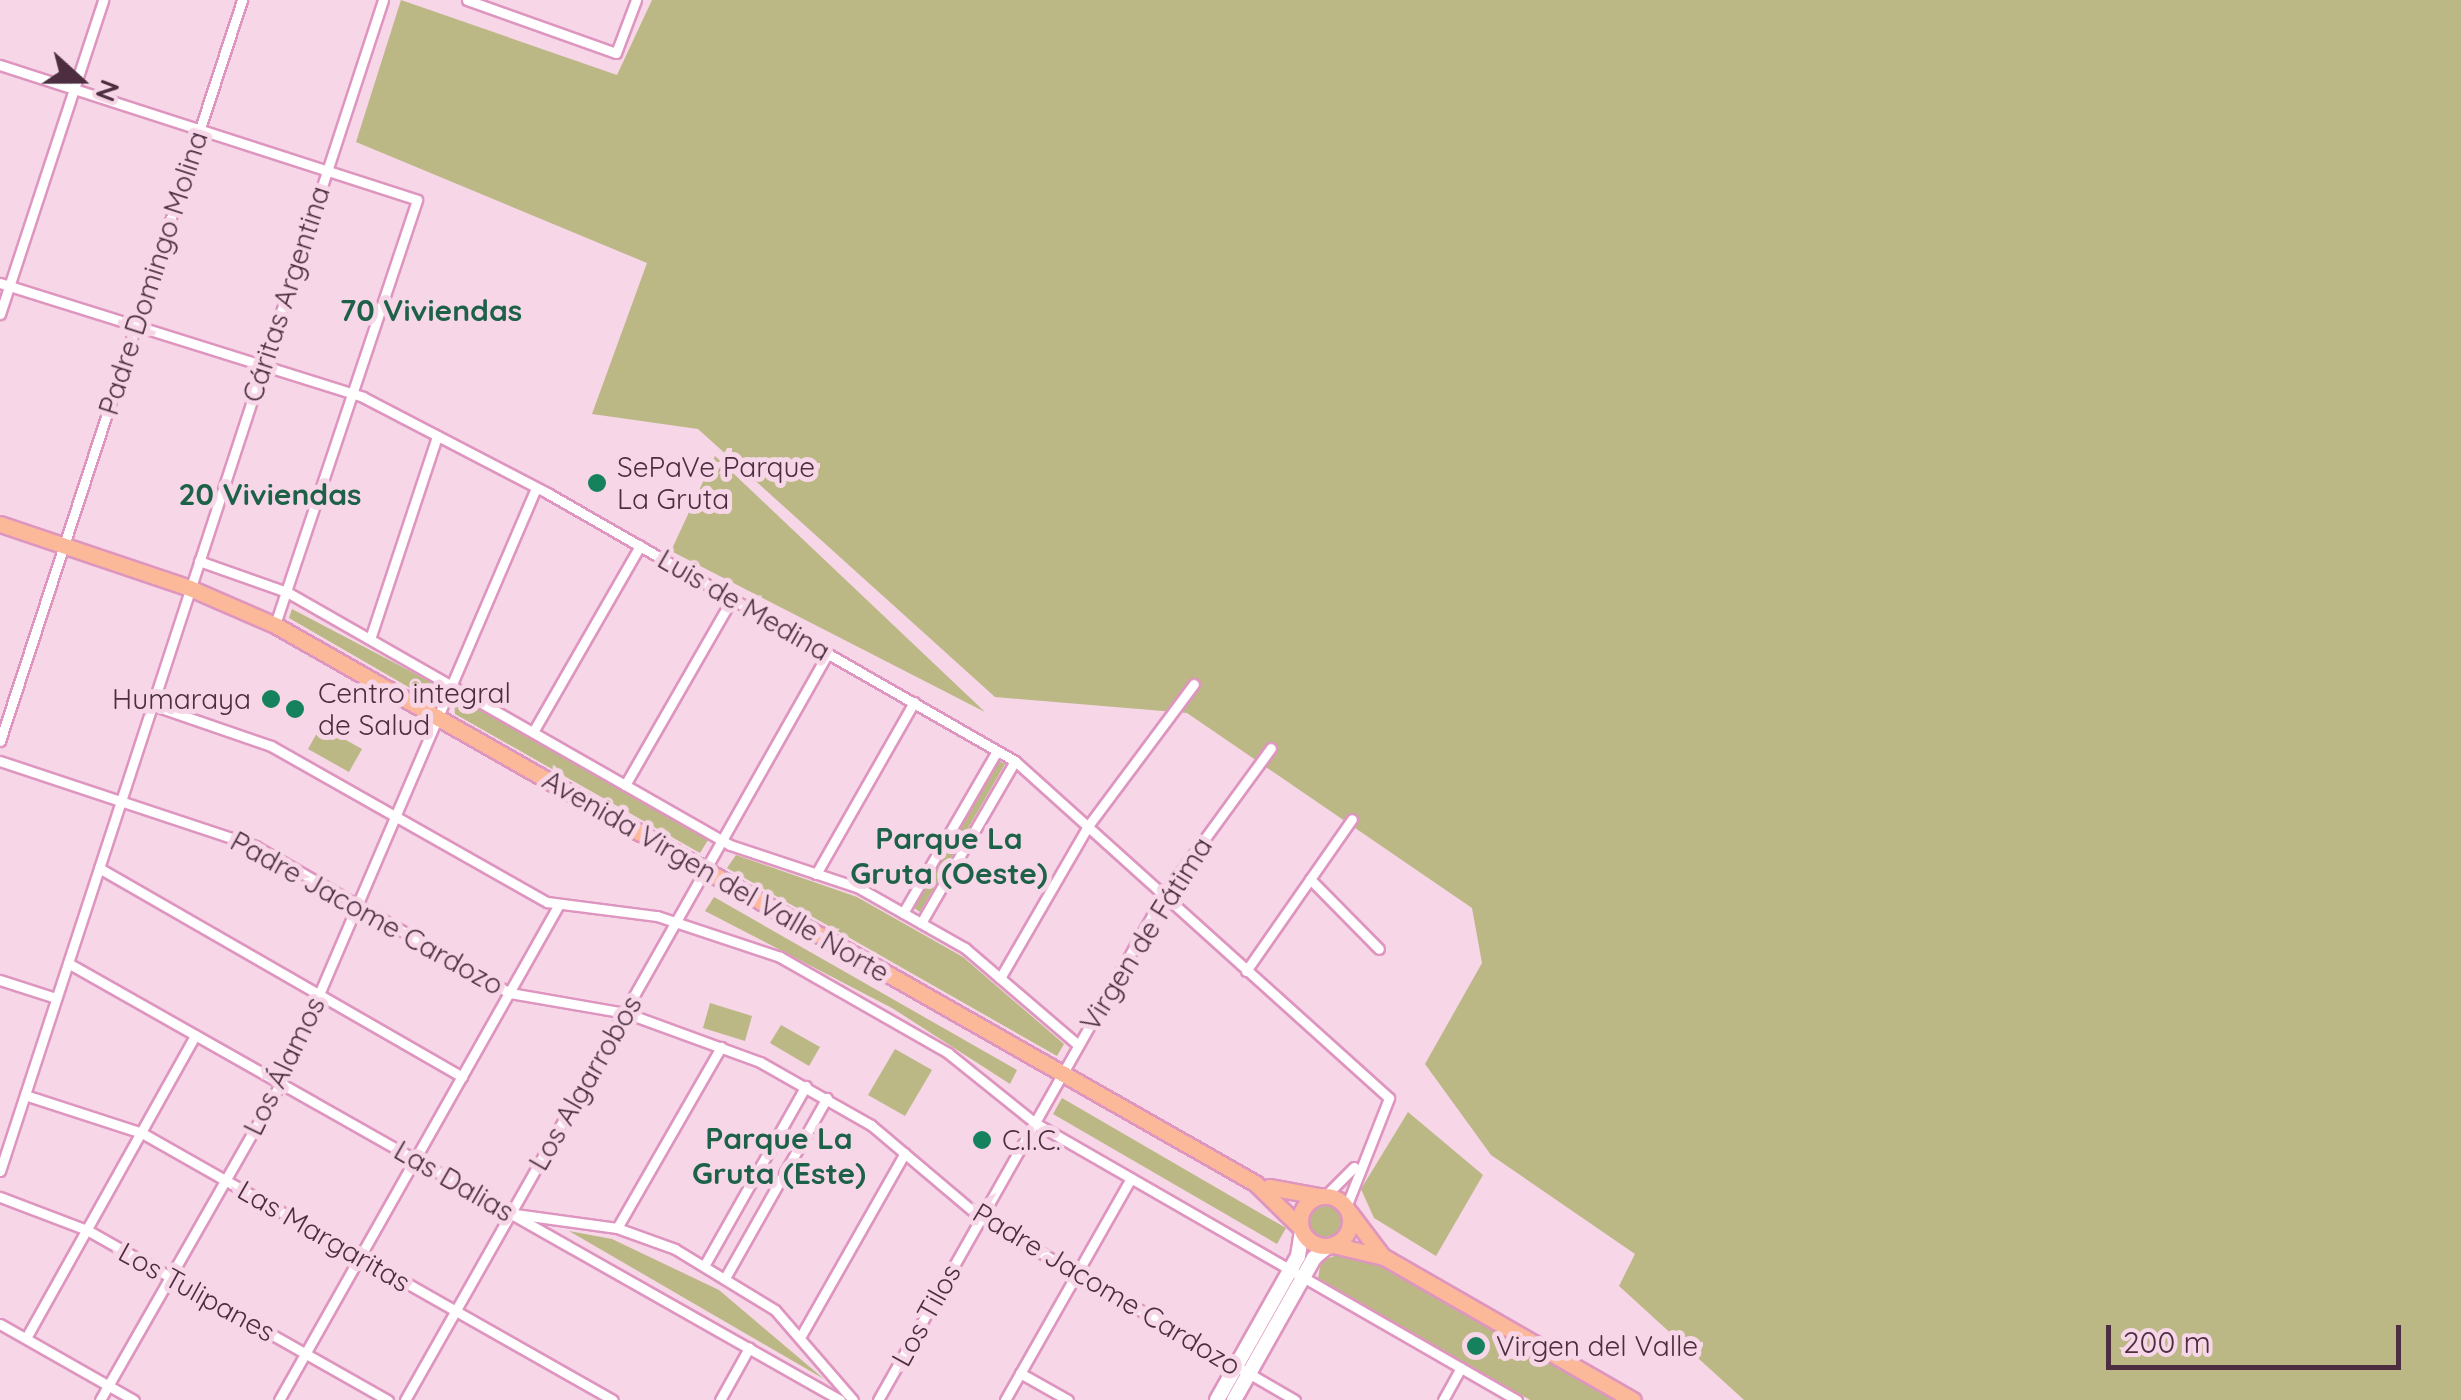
<!DOCTYPE html>
<html>
<head>
<meta charset="utf-8">
<style>
  body { margin:0 }
  #map { position:relative; width:2461px; height:1400px; overflow:hidden; background:#f6d6e7; font-family:Quicksand,sans-serif }
  div>[style] { position:absolute }
  [style*='--x'] { left:calc(var(--x)*1px); top:calc(var(--y)*1px); width:calc(var(--w)*1px); rotate:calc(var(--a)*1deg) }
  .green>* { inset:0; background:#bbb886 }
  .round { border-radius:50% }
  .roads { filter:drop-shadow(2px 0 #de95bf) drop-shadow(-2px 0 #de95bf) drop-shadow(0 2px #de95bf) drop-shadow(0 -2px #de95bf) }
  .minor>* { height:9px; margin:-4.5px; padding:0 4.5px; transform-origin:4.5px; border-radius:4.5px; background:#fff }
  .secondary>* { height:14px; margin:-7px; padding:0 7px; transform-origin:7px; border-radius:7px; background:#fff }
  .primary>* { height:15px; margin:-7.5px; padding:0 7.5px; transform-origin:7.5px; border-radius:7.5px; background:#fcb99a }
  .primary>.ring { margin:-7.5px; padding:0; box-sizing:content-box; background:none; border:15px solid #fcb99a; border-radius:50% }
  .dots>* { width:28px; height:28px; translate:-50% -50%; box-sizing:border-box; border:5px solid #f6d6e7; border-radius:50% }
  span { translate:-50% -50%; white-space:nowrap; text-align:center; line-height:1.15; -webkit-text-stroke:10px #f6d6e7; paint-order:stroke }
  .street-label { font-size:28px; color:#4c2e40 }
  .poi-label { font-size:28px; color:#4c2e40 }
  .left { translate:0 -50%; text-align:left }
  .right { translate:-100% -50%; text-align:right }
  .neighbourhood-label { font-size:30px; color:#1d6148; font-weight:700 }
  .north { position:absolute; left:30px; top:30px; width:100px; height:100px; -webkit-text-stroke:8px #f6d6e7; paint-order:stroke; rotate:111deg; font-size:28px; font-weight:700; line-height:40px; text-align:center; color:#4c2e40 }
  .north::after { content:''; display:block; margin:auto; width:35px; height:45px; background:#4c2e40; clip-path:polygon(50% 0,100% 100%,50% 72%,0 100%) }
  .scale { position:absolute; left:2106px; top:1325px; width:295px; height:45px; box-sizing:border-box; border:5px solid #4c2e40; border-top:0; padding-left:12px; font-size:30px; line-height:35px; white-space:nowrap; color:#4c2e40; -webkit-text-stroke:8px #f6d6e7; paint-order:stroke }
</style>
</head>
<body>
<div id="map">
  <div class="green">
    <div style="clip-path:polygon(401px 0,617px 75px,652px 0,2461px 0,2461px 1400px,1744px 1400px,1619px 1286px,1635px 1254px,1491px 1155px,1425px 1064px,1482px 963px,1472px 908px,1187px 713px,995px 697px,698px 429px,592px 414px,647px 263px,356px 142px)"></div>
    <div style="clip-path:polygon(715px 456px,985px 712px,671px 551px)"></div>
    <div style="clip-path:polygon(292px 609px,431px 682px,434px 692px,424px 696px,289px 618px)"></div>
    <div style="clip-path:polygon(461px 699px,708px 840px,700px 853px,455px 714px,454px 700px)"></div>
    <div style="clip-path:polygon(321px 726px,362px 749px,349px 772px,308px 749px)"></div>
    <div style="clip-path:polygon(999px 761px,1005px 764px,920px 912px,914px 908px)"></div>
    <div style="clip-path:polygon(736px 855px,857px 897px,963px 957px,1064px 1044px,1057px 1056px,727px 868px)"></div>
    <div style="clip-path:polygon(714px 897px,1017px 1070px,1010px 1084px,892px 1008px,705px 911px)"></div>
    <div style="clip-path:polygon(710px 1003px,752px 1016px,745px 1041px,703px 1028px)"></div>
    <div style="clip-path:polygon(781px 1025px,820px 1047px,809px 1066px,770px 1043px)"></div>
    <div style="clip-path:polygon(895px 1049px,932px 1070px,905px 1116px,868px 1095px)"></div>
    <div style="clip-path:polygon(1062px 1098px,1286px 1228px,1277px 1244px,1053px 1114px)"></div>
    <div style="clip-path:polygon(1408px 1112px,1483px 1175px,1436px 1256px,1374px 1218px,1361px 1189px)"></div>
    <div class="round" style="left:1310px;top:1206px;width:32px;height:32px"></div>
    <div style="clip-path:polygon(569px 1231px,612px 1239px,719px 1290px,824px 1379px)"></div>
    <div style="clip-path:polygon(1345px 1252px,1365px 1257px,1615px 1400px,1530px 1400px,1318px 1279px,1321px 1261px)"></div>
  </div>
  <div class="roads">
    <div class="minor">
      <div style="--x:467;--y:0;--w:158;--a:19.6"></div>
      <div style="--x:616;--y:53;--w:57;--a:-69.3"></div>
      <div style="--x:0;--y:65;--w:438;--a:17.9"></div>
      <div style="--x:417;--y:200;--w:448;--a:108.5"></div>
      <div style="--x:0;--y:283;--w:380;--a:17.4"></div>
      <div style="--x:363;--y:397;--w:210;--a:27.5"></div>
      <div style="--x:549;--y:494;--w:537;--a:29.81"></div>
      <div style="--x:1015;--y:761;--w:503;--a:42.02"></div>
      <div style="--x:1389;--y:1098;--w:117;--a:111.5"></div>
      <div style="--x:0;--y:314;--w:330;--a:-71.8"></div>
      <div style="--x:199;--y:561;--w:93;--a:19.4"></div>
      <div style="--x:287;--y:592;--w:510;--a:29.73"></div>
      <div style="--x:730;--y:845;--w:136;--a:18.4"></div>
      <div style="--x:859;--y:888;--w:122;--a:29.5"></div>
      <div style="--x:965;--y:948;--w:148;--a:40.6"></div>
      <div style="--x:370;--y:639;--w:214;--a:-71.7"></div>
      <div style="--x:152;--y:705;--w:126;--a:19"></div>
      <div style="--x:271;--y:746;--w:317;--a:29.5"></div>
      <div style="--x:547;--y:902;--w:111;--a:7.3"></div>
      <div style="--x:657;--y:916;--w:130;--a:18.4"></div>
      <div style="--x:780;--y:957;--w:193;--a:29.7"></div>
      <div style="--x:948;--y:1053;--w:112;--a:38.8"></div>
      <div style="--x:1035;--y:1123;--w:556;--a:29.89"></div>
      <div style="--x:533;--y:732;--w:215;--a:-60.1"></div>
      <div style="--x:0;--y:741;--w:780;--a:-71.91"></div>
      <div style="--x:0;--y:761;--w:269;--a:18.4"></div>
      <div style="--x:255;--y:846;--w:294;--a:30"></div>
      <div style="--x:510;--y:993;--w:118;--a:9.8"></div>
      <div style="--x:626;--y:1013;--w:143;--a:20.1"></div>
      <div style="--x:760;--y:1062;--w:128;--a:29.6"></div>
      <div style="--x:871;--y:1125;--w:144;--a:40.2"></div>
      <div style="--x:981;--y:1218;--w:363;--a:30.1"></div>
      <div style="--x:625;--y:785;--w:215;--a:-60.1"></div>
      <div style="--x:99;--y:868;--w:419;--a:29.9"></div>
      <div style="--x:816;--y:874;--w:198;--a:-60.3"></div>
      <div style="--x:1310;--y:879;--w:98;--a:45.4"></div>
      <div style="--x:903;--y:913;--w:187;--a:-59.9"></div>
      <div style="--x:921;--y:923;--w:187;--a:-59.9"></div>
      <div style="--x:68;--y:963;--w:887;--a:29.51"></div>
      <div style="--x:1246;--y:971;--w:185;--a:-55.1"></div>
      <div style="--x:1000;--y:978;--w:176;--a:-59.9"></div>
      <div style="--x:1088;--y:826;--w:177;--a:-53.3"></div>
      <div style="--x:0;--y:980;--w:59;--a:17.8"></div>
      <div style="--x:25;--y:1095;--w:123;--a:18"></div>
      <div style="--x:142;--y:1133;--w:541;--a:29.55"></div>
      <div style="--x:0;--y:1171;--w:1232;--a:-71.89"></div>
      <div style="--x:1325;--y:1196;--w:41;--a:-45"></div>
      <div style="--x:0;--y:1197;--w:93;--a:20.8"></div>
      <div style="--x:87;--y:1230;--w:346;--a:29.5"></div>
      <div style="--x:515;--y:1214;--w:103;--a:7.8"></div>
      <div style="--x:617;--y:1228;--w:62;--a:19.9"></div>
      <div style="--x:675;--y:1249;--w:117;--a:31.4"></div>
      <div style="--x:775;--y:1310;--w:119;--a:49.1"></div>
      <div style="--x:617;--y:1228;--w:209;--a:-60.1"></div>
      <div style="--x:704;--y:1266;--w:207;--a:-60.5"></div>
      <div style="--x:725;--y:1278;--w:207;--a:-60.5"></div>
      <div style="--x:0;--y:1324;--w:154;--a:29.6"></div>
      <div style="--x:802;--y:1334;--w:208;--a:-60.4"></div>
      <div style="--x:26;--y:1338;--w:347;--a:-60.8"></div>
      <div style="--x:1020;--y:1373;--w:55;--a:29.4"></div>
      <div style="--x:100;--y:1400;--w:365;--a:-60.3"></div>
      <div style="--x:281;--y:1083;--w:647;--a:-66.8"></div>
      <div style="--x:279;--y:1400;--w:567;--a:-60.54"></div>
      <div style="--x:405;--y:1400;--w:858;--a:-60.48"></div>
      <div style="--x:720;--y:1400;--w:60;--a:-60.9"></div>
      <div style="--x:878;--y:1400;--w:579;--a:-60.51"></div>
      <div style="--x:1163;--y:896;--w:183;--a:-53.9"></div>
      <div style="--x:1005;--y:1400;--w:255;--a:-60.4"></div>
      <div style="--x:1443;--y:1400;--w:37;--a:-61"></div>
    </div>
    <div class="secondary">
      <div style="--x:1217;--y:1400;--w:165;--a:-60.6"></div>
      <div style="--x:1298;--y:1256;--w:25;--a:-81"></div>
      <div style="--x:1234;--y:1400;--w:163;--a:-60.6"></div>
      <div style="--x:1314;--y:1258;--w:18;--a:-41"></div>
    </div>
    <div class="primary">
      <div style="--x:0;--y:524;--w:200;--a:18.6"></div>
      <div style="--x:190;--y:588;--w:93;--a:23.5"></div>
      <div style="--x:275;--y:625;--w:1128;--a:29.66"></div>
      <div style="--x:1255;--y:1183;--w:63;--a:44.4"></div>
      <div style="--x:1269;--y:1187;--w:51;--a:10.2"></div>
      <div class="ring" style="left:1300px;top:1196px;width:35px;height:35px"></div>
      <div style="--x:1350;--y:1213;--w:51;--a:52.9"></div>
      <div style="--x:1333;--y:1245;--w:52;--a:13.2"></div>
      <div style="--x:1384;--y:1257;--w:287;--a:29.9"></div>
    </div>
  </div>
  <div class="dots">
    <div style="left:597px;top:483px;background:#16815d"></div>
    <div style="left:271px;top:699px;background:#16815d"></div>
    <div style="left:295px;top:709px;background:#16815d"></div>
    <div style="left:982px;top:1140px;background:#16815d"></div>
    <div style="left:1476px;top:1346px;background:#16815d"></div>
  </div>
  <div class="street-label">
    <span style="left:153px;top:273px;rotate:-72deg">Padre Domingo Molina</span>
    <span style="left:286px;top:294px;rotate:-72deg">Cáritas Argentina</span>
    <span style="left:744px;top:605px;rotate:30deg">Luis de Medina</span>
    <span style="left:716px;top:876px;rotate:30deg">Avenida Virgen del Valle Norte</span>
    <span style="left:367px;top:913px;rotate:29deg">Padre Jacome Cardozo</span>
    <span style="left:1146px;top:934px;rotate:-58deg">Virgen de Fátima</span>
    <span style="left:284px;top:1066px;rotate:-64deg">Los Álamos</span>
    <span style="left:585px;top:1083px;rotate:-60deg">Los Algarrobos</span>
    <span style="left:454px;top:1181px;rotate:30deg">Las Dalias</span>
    <span style="left:324px;top:1236px;rotate:30deg">Las Margaritas</span>
    <span style="left:1107px;top:1289px;rotate:31deg">Padre Jacome Cardozo</span>
    <span style="left:197px;top:1292px;rotate:29deg">Los Tulipanes</span>
    <span style="left:926px;top:1315px;rotate:-61deg">Los Tilos</span>
  </div>
  <div class="poi-label">
    <span class="left" style="left:617px;top:483px">SePaVe Parque<br>La Gruta</span>
    <span class="left" style="left:318px;top:709px">Centro integral<br>de Salud</span>
    <span class="right" style="left:251px;top:699px">Humaraya</span>
    <span class="left" style="left:1002px;top:1140px">C.I.C.</span>
    <span class="left" style="left:1496px;top:1346px">Virgen del Valle</span>
  </div>
  <div class="neighbourhood-label">
    <span style="left:431px;top:310px">70 Viviendas</span>
    <span style="left:270px;top:494px">20 Viviendas</span>
    <span style="left:949px;top:855px">Parque La<br>Gruta (Oeste)</span>
    <span style="left:779px;top:1155px">Parque La<br>Gruta (Este)</span>
  </div>
  <div class="north">N</div>
  <div class="scale">200 m</div>
</div>
</body>
</html>
